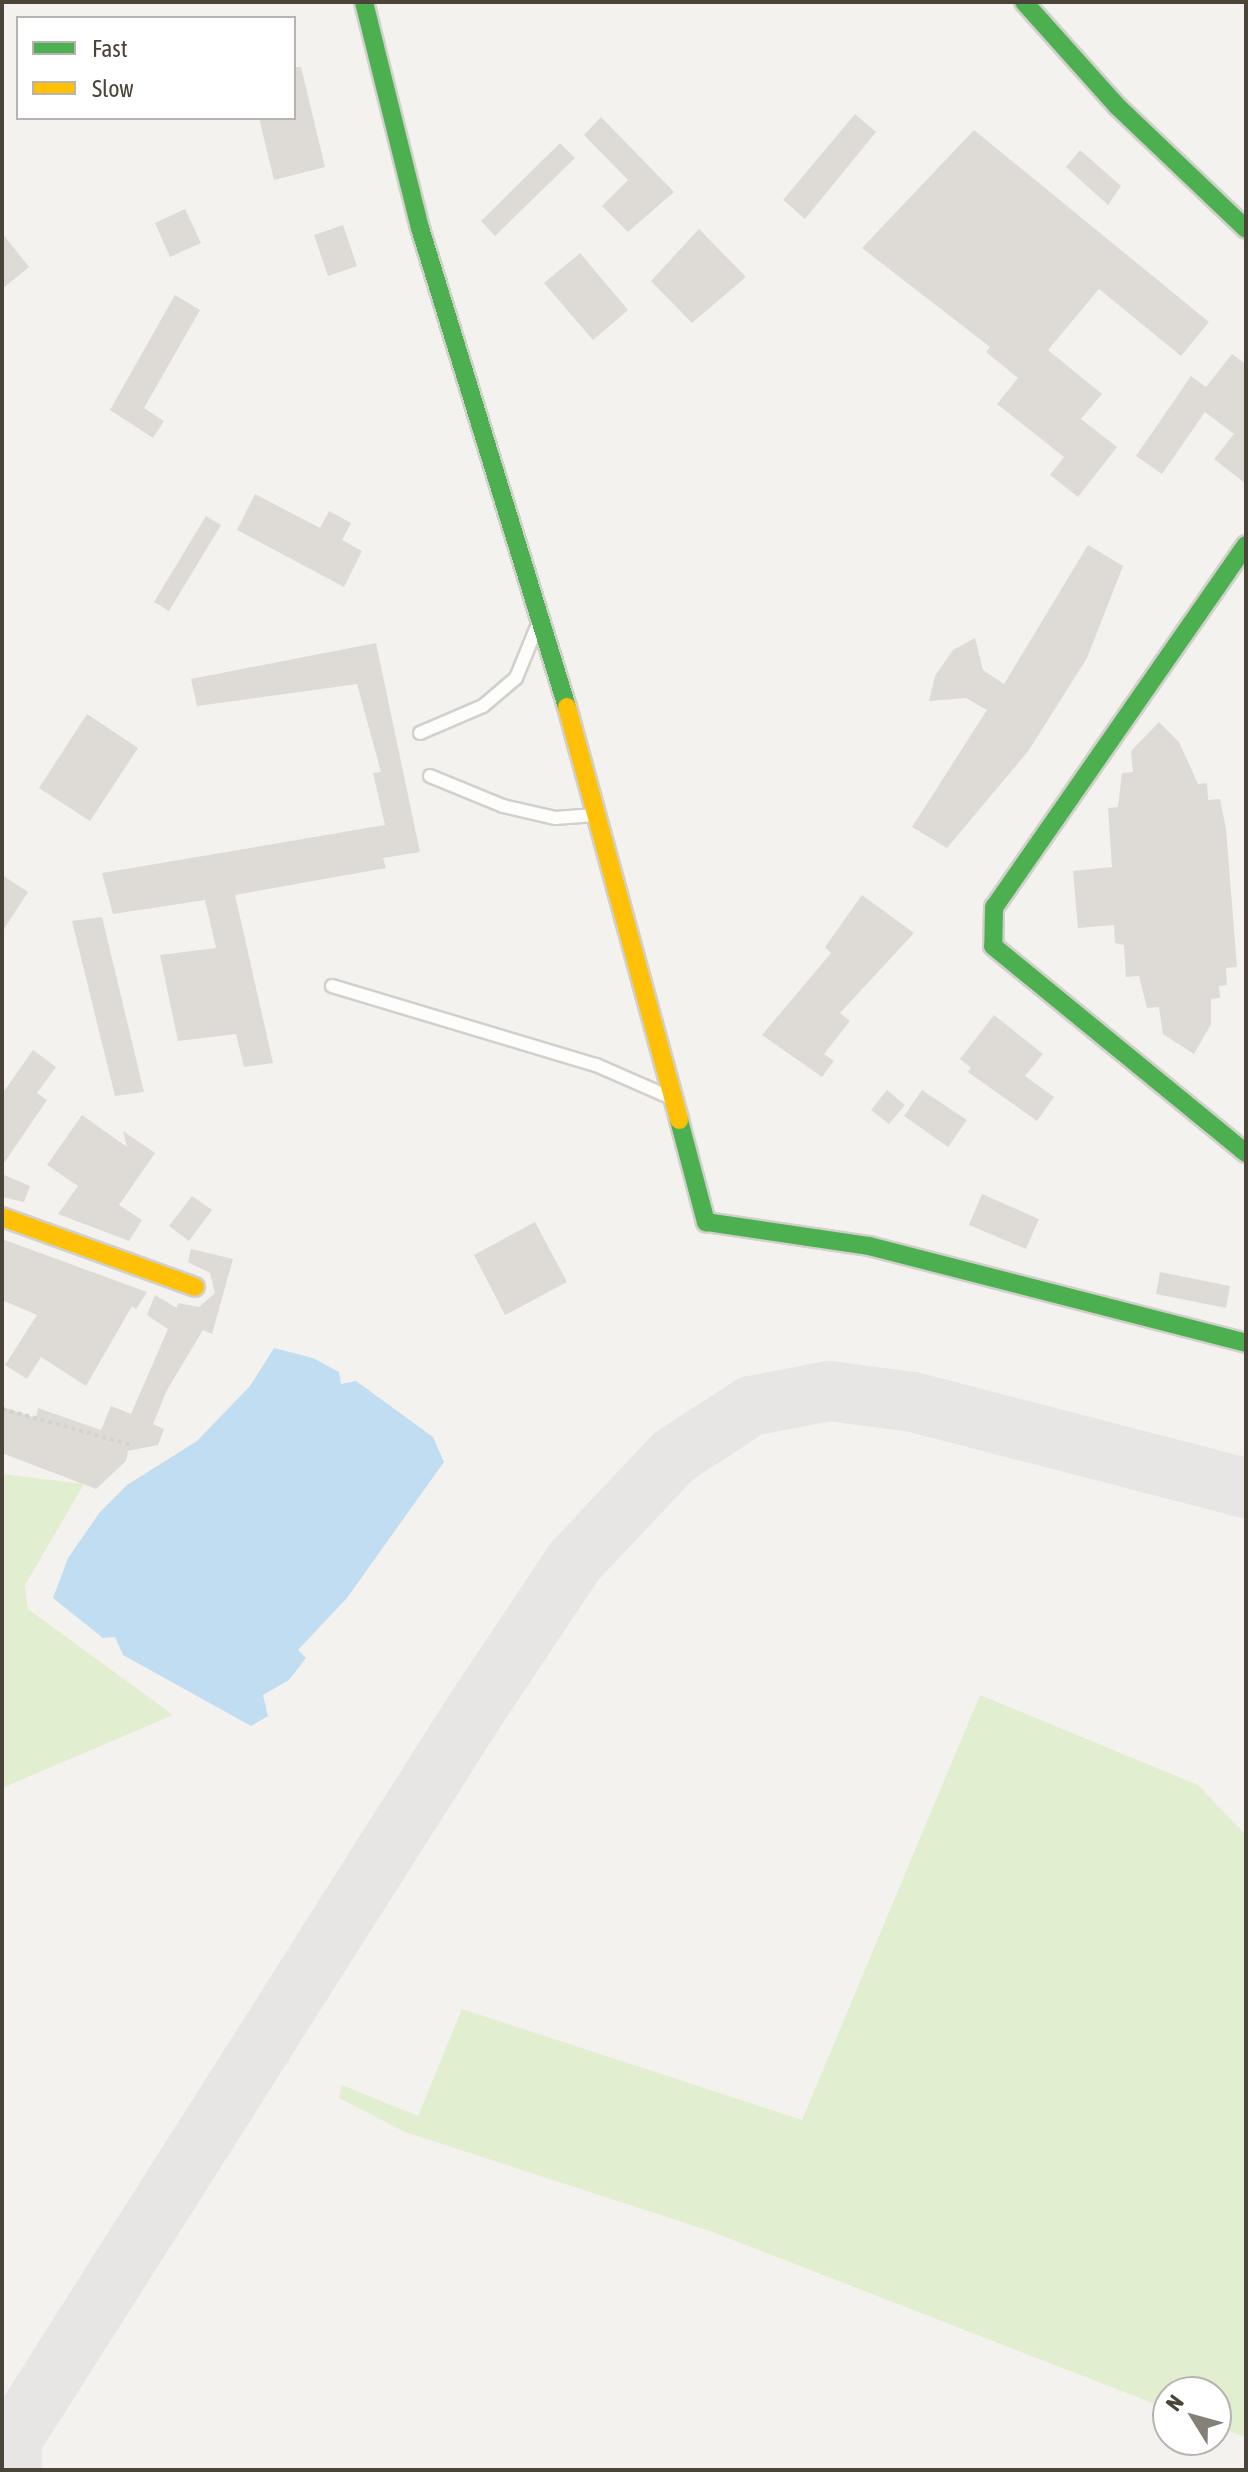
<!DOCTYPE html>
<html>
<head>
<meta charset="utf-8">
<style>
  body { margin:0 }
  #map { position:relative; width:1248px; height:2472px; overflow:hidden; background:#f4f2ee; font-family:"Asap Condensed",sans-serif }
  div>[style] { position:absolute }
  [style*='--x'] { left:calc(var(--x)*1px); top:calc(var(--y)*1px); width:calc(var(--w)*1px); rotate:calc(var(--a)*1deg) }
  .green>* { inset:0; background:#e1eecf }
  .water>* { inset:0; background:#c0ddf1 }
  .taxiway>* { height:60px; margin:-30px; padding:0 30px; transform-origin:30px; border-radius:30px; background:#e8e6e4 }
  .building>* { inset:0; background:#dedbd6 }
  .path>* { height:4px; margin-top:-2px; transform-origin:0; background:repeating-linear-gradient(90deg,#d3d2cc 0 4px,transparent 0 8px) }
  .roads { filter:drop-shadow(2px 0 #d2d0cb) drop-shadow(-2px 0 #d2d0cb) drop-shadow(0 2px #d2d0cb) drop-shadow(0 -2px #d2d0cb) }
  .lane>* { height:12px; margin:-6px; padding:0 6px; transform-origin:6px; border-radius:6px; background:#fdfdfc }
  .fast>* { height:18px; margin:-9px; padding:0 9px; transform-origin:9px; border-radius:9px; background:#4caf50 }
  .slow>* { height:18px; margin:-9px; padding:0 9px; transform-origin:9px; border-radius:9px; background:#ffc107 }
  span { translate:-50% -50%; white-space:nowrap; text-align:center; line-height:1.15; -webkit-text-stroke:7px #fff; paint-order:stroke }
  .frame { position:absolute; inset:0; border:4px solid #4b4439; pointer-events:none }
  .legend { position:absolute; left:16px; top:16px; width:280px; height:104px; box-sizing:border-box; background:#fff; border:2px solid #b7b4b0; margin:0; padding:10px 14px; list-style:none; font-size:24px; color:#4b4439 }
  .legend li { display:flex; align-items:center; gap:16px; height:40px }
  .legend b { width:40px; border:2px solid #b7b4b0 }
  .north { position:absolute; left:1152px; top:2376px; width:80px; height:80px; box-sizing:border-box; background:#fff; border:2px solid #b7b4b0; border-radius:50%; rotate:307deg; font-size:22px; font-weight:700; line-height:32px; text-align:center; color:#4b4439 }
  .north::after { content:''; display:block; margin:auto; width:28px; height:36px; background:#868178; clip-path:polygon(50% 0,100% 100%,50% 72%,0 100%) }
</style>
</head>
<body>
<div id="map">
  <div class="green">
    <div style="clip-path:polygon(2px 1474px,84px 1484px,25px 1585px,28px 1609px,173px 1715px,2px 1788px)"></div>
    <div style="clip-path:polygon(980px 1695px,1198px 1785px,1246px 1835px,1246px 2437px,1216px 2427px,1216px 2392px,1168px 2392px,1168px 2409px,710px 2231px,405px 2132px,339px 2098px,342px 2085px,418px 2116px,462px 2009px,802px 2120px)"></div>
  </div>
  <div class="water">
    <div style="clip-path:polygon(274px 1348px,313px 1358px,339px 1372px,341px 1384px,356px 1381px,433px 1437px,444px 1462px,347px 1598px,298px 1650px,306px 1658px,289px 1680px,263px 1695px,268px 1716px,251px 1726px,123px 1655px,115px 1637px,103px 1638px,53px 1598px,68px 1558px,100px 1512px,127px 1485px,197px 1441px,250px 1386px)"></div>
  </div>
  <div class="taxiway">
    <div style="--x:12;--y:2470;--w:30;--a:-90"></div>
    <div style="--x:12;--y:2440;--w:862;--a:-57.6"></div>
    <div style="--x:474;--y:1712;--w:180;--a:-56.3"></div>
    <div style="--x:574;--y:1562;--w:146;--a:-46.7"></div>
    <div style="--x:674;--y:1456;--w:92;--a:-33"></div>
    <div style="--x:751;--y:1406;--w:79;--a:-10.9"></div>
    <div style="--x:829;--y:1391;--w:85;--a:7.5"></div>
    <div style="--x:913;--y:1402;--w:344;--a:14.5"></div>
  </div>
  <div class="building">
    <div style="clip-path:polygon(294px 67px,301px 67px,325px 167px,274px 180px,259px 118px,294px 118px)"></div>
    <div style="clip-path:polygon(855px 114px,876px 132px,805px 219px,783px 200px)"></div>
    <div style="clip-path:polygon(601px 117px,674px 192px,628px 232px,602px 206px,628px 180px,584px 135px)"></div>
    <div style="clip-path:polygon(974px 130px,1209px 322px,1181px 356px,1099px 289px,1048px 350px,1102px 394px,1081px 419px,1117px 447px,1078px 497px,1050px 475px,1064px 457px,997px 404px,1018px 378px,986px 352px,990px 347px,862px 248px)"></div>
    <div style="clip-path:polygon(560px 143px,575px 158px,495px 236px,481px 221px)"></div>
    <div style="clip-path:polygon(1080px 150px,1121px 186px,1108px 205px,1066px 167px)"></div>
    <div style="clip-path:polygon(185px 209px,201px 243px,170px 257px,155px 223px)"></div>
    <div style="clip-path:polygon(343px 225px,357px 266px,328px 276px,314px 235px)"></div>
    <div style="clip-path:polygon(699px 229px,746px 277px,692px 323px,651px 281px)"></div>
    <div style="clip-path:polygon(2px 233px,29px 267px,2px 289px)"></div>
    <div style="clip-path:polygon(580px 253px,628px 310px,593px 340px,544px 283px)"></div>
    <div style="clip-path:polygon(175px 295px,200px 310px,144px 408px,164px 421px,153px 438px,110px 410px)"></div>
    <div style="clip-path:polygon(1232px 354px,1246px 364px,1246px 484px,1214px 459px,1234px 434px,1205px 412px,1162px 474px,1136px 456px,1191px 376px,1206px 387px)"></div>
    <div style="clip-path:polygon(255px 494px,320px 528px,329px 511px,351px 523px,342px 540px,362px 551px,344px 587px,237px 530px)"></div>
    <div style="clip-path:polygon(206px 516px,221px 525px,169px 611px,154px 602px)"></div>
    <div style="clip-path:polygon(1088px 545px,1123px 566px,1087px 658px,1029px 750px,947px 848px,912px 827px,987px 710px,966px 698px,929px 701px,935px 676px,953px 650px,975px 638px,983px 670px,1004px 684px)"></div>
    <div style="clip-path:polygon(376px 643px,420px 852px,383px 858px,386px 868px,235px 895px,273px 1063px,244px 1067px,236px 1034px,178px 1041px,160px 955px,216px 948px,205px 900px,113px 914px,102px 873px,385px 825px,373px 773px,381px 772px,357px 684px,197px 706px,191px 679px)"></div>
    <div style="clip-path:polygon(87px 714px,138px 748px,90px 821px,39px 788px)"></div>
    <div style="clip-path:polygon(1159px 722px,1179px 742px,1198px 784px,1207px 783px,1208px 800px,1220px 799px,1226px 829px,1237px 967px,1226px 968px,1227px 985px,1219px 986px,1220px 998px,1211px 999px,1211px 1024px,1194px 1054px,1163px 1034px,1159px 1007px,1147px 1008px,1139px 976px,1126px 977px,1124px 945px,1115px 943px,1114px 925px,1078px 928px,1073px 871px,1112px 867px,1108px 808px,1118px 807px,1122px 773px,1133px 772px,1131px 751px)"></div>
    <div style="clip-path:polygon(2px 875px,28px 892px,2px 932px)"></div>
    <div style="clip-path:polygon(862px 895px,914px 933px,840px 1013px,850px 1021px,824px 1054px,834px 1061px,822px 1077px,762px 1035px,831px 953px,825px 947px)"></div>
    <div style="clip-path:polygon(102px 917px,144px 1092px,115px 1096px,72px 921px)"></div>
    <div style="clip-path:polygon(994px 1015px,1043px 1054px,1025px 1076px,1054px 1097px,1037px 1121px,968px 1072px,971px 1068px,960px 1059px)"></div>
    <div style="clip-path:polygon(33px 1050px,56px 1067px,37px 1093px,47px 1100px,2px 1166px,2px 1094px)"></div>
    <div style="clip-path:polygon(887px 1090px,905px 1105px,889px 1124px,871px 1110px)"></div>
    <div style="clip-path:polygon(922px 1090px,967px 1120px,948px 1147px,904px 1116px)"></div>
    <div style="clip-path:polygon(82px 1115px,127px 1147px,123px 1131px,155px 1153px,119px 1205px,142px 1220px,129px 1241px,58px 1214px,78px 1186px,47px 1165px)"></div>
    <div style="clip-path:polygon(2px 1174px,30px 1186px,24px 1202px,2px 1197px)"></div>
    <div style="clip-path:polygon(982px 1194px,1039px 1219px,1026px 1249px,969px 1225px)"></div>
    <div style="clip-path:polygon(192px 1196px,212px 1210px,189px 1241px,169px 1226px)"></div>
    <div style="clip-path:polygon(535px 1222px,567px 1282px,505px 1315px,474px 1255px)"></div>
    <div style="clip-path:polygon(2px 1239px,147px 1292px,136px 1309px,132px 1306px,86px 1386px,41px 1357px,27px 1379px,5px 1365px,37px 1315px,2px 1300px)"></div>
    <div style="clip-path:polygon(191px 1249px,233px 1259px,212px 1334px,203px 1330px,167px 1390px,153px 1424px,164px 1429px,158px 1445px,128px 1451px,126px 1461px,96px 1489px,2px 1453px,2px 1407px,36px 1418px,38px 1408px,101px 1430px,111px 1406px,131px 1414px,168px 1329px,147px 1315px,155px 1295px,177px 1308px,178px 1303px,199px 1307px,215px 1293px,210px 1273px,188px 1262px)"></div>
    <div style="clip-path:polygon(1160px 1272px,1230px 1286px,1226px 1308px,1156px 1294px)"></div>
  </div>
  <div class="path">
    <div style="--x:2;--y:1409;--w:135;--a:15.5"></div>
  </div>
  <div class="roads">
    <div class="lane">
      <div style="--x:420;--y:733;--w:69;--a:-23.2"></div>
      <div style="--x:483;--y:706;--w:43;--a:-40.3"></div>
      <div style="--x:516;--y:678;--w:53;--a:-67.8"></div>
      <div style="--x:430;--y:776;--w:79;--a:22.3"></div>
      <div style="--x:503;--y:806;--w:53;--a:13"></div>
      <div style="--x:555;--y:818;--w:40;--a:-4.3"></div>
      <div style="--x:332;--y:986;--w:276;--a:16.7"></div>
      <div style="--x:596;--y:1065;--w:77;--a:23.6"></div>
    </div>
    <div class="fast">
      <div style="--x:364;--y:2;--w:233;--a:76.1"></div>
      <div style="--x:420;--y:228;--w:501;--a:72.94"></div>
      <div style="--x:1024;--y:2;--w:140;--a:48.2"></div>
      <div style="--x:1117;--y:106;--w:178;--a:43.6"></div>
      <div style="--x:1246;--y:545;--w:441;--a:124.8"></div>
      <div style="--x:994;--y:907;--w:39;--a:91"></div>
      <div style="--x:993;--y:946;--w:327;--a:39.3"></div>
      <div style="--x:679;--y:1120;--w:106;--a:75.2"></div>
      <div style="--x:706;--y:1222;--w:165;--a:8.4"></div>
      <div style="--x:869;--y:1246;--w:389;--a:14.4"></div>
    </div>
    <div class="slow">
      <div style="--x:567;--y:707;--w:428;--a:74.8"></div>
      <div style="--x:2;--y:1217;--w:205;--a:19.9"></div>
    </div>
  </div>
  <div class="frame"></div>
  <ul class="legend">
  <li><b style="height:10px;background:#4caf50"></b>Fast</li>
  <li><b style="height:10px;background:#ffc107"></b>Slow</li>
  </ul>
  <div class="north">N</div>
</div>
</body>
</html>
